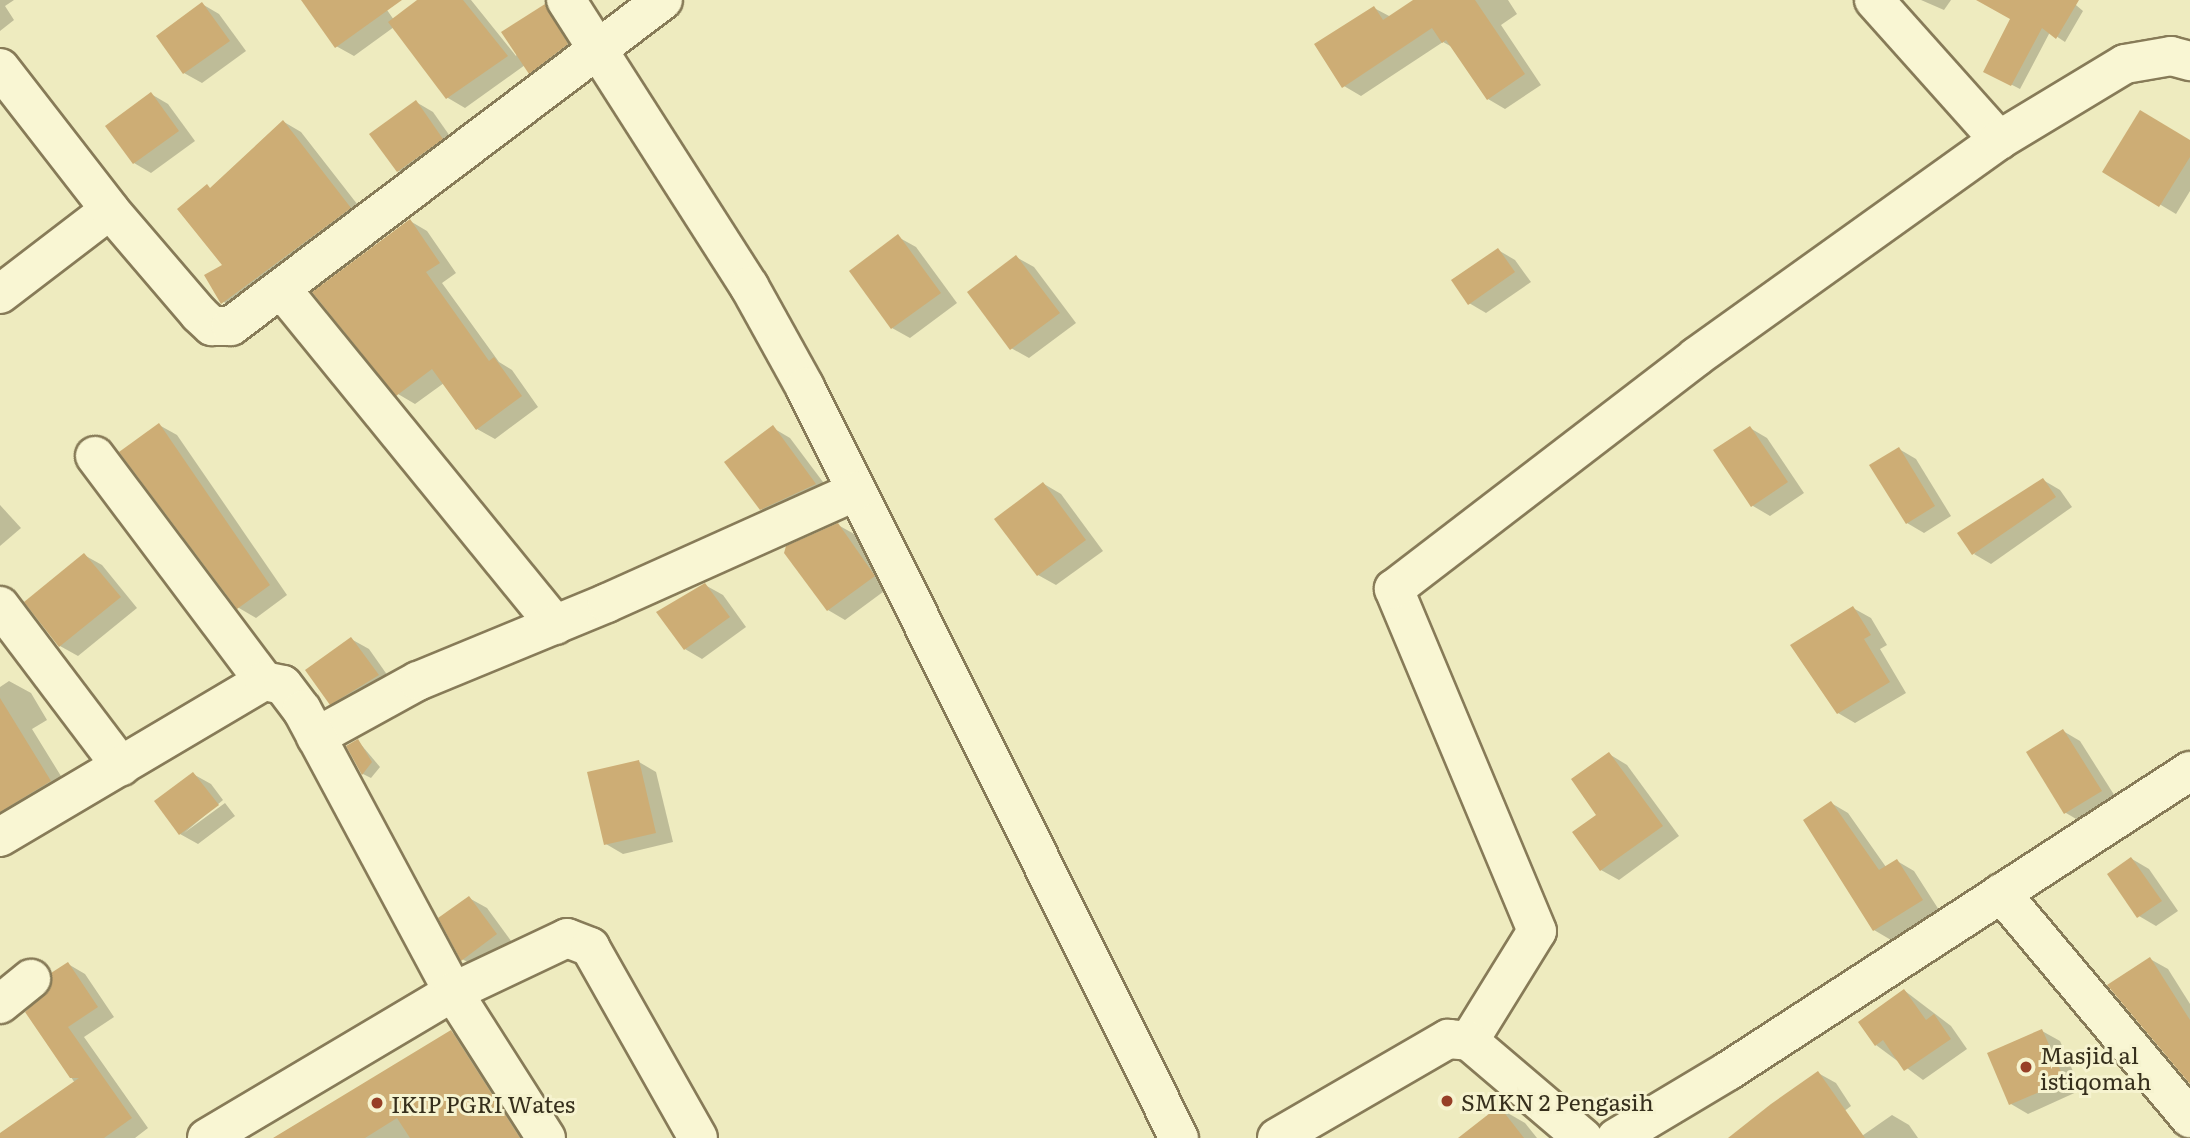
<!DOCTYPE html>
<html>
<head>
<meta charset="utf-8">
<style>
  body { margin:0 }
  #map { position:relative; width:2190px; height:1138px; overflow:hidden; background:#eeebbf; font-family:Literata,serif }
  div>[style] { position:absolute }
  [style*='--x'] { left:calc(var(--x)*1px); top:calc(var(--y)*1px); width:calc(var(--w)*1px); rotate:calc(var(--a)*1deg) }
  .shadow>* { inset:0; background:#0003 }
  .building>* { inset:0; background:#cdad75 }
  .roads { filter:drop-shadow(2px 0 #877b58) drop-shadow(-2px 0 #877b58) drop-shadow(0 2px #877b58) drop-shadow(0 -2px #877b58) }
  .minor>* { height:38px; margin:-19px; padding:0 19px; transform-origin:19px; border-radius:19px; background:#f9f6d3 }
  .dots>* { width:19px; height:19px; translate:-50% -50%; box-sizing:border-box; border:4px solid #f6f3cf; border-radius:50% }
  span { translate:-50% -50%; white-space:nowrap; text-align:center; line-height:1.15; -webkit-text-stroke:6px #f6f3cf; paint-order:stroke }
  .poi-label { font-size:23px; color:#362f1c }
  .left { translate:0 -50%; text-align:left }
</style>
</head>
<body>
<div id="map">
  <div class="shadow">
    <div style="clip-path:polygon(0 0,14px 0,5px 6px,14px 20px,0 31px)"></div>
    <div style="clip-path:polygon(323px 0,380px 0,394px 20px,420px 0,471px 0,516px 56px,545px 6px,562px 16px,585px 54px,547px 83px,525px 65px,465px 108px,448px 98px,394px 27px,354px 56px,336px 46px)"></div>
    <div style="clip-path:polygon(1417px 0,1508px 0,1517px 14px,1501px 25px,1541px 85px,1505px 109px,1488px 99px,1452px 47px,1443px 42px,1361px 96px,1344px 86px,1374px 8px,1391px 17px)"></div>
    <div style="clip-path:polygon(1921px 0,1951px 0,1944px 10px)"></div>
    <div style="clip-path:polygon(2023px 0,2070px 0,2083px 11px,2065px 42px,2050px 32px,2020px 89px,1985px 71px)"></div>
    <div style="clip-path:polygon(202px 4px,219px 14px,246px 51px,202px 83px,184px 73px)"></div>
    <div style="clip-path:polygon(151px 94px,168px 104px,195px 141px,151px 173px,134px 163px)"></div>
    <div style="clip-path:polygon(416px 102px,433px 112px,459px 149px,415px 181px,398px 171px)"></div>
    <div style="clip-path:polygon(284px 122px,301px 132px,368px 218px,242px 313px,225px 303px,206px 276px,225px 265px,212px 189px)"></div>
    <div style="clip-path:polygon(2190px 141px,2190px 191px,2176px 214px,2104px 171px)"></div>
    <div style="clip-path:polygon(410px 221px,427px 231px,456px 273px,442px 283px,499px 362px,512px 370px,538px 407px,495px 439px,477px 429px,444px 383px,415px 404px,398px 394px)"></div>
    <div style="clip-path:polygon(898px 237px,916px 247px,957px 303px,910px 338px,892px 328px)"></div>
    <div style="clip-path:polygon(1498px 250px,1515px 260px,1531px 282px,1486px 313px,1469px 303px)"></div>
    <div style="clip-path:polygon(1016px 257px,1034px 267px,1076px 323px,1029px 358px,1011px 348px)"></div>
    <div style="clip-path:polygon(159px 425px,177px 435px,287px 595px,256px 618px,239px 608px)"></div>
    <div style="clip-path:polygon(773px 428px,790px 438px,832px 494px,778px 519px,761px 509px)"></div>
    <div style="clip-path:polygon(1750px 428px,1767px 438px,1804px 493px,1770px 516px,1753px 506px)"></div>
    <div style="clip-path:polygon(1899px 449px,1916px 459px,1951px 516px,1924px 533px,1907px 523px)"></div>
    <div style="clip-path:polygon(2043px 480px,2060px 490px,2072px 507px,1991px 564px,1974px 554px)"></div>
    <div style="clip-path:polygon(1044px 484px,1061px 494px,1103px 551px,1056px 585px,1038px 575px)"></div>
    <div style="clip-path:polygon(0 505px,21px 528px,0 546px)"></div>
    <div style="clip-path:polygon(838px 525px,856px 535px,891px 586px,845px 620px,828px 610px)"></div>
    <div style="clip-path:polygon(84px 555px,102px 565px,137px 608px,78px 656px,60px 646px)"></div>
    <div style="clip-path:polygon(705px 585px,723px 595px,746px 627px,702px 659px,685px 649px)"></div>
    <div style="clip-path:polygon(1853px 608px,1871px 618px,1887px 645px,1880px 649px,1906px 693px,1855px 723px,1838px 713px)"></div>
    <div style="clip-path:polygon(351px 639px,369px 649px,395px 686px,348px 713px,331px 703px)"></div>
    <div style="clip-path:polygon(9px 681px,31px 693px,47px 720px,32px 729px,72px 794px,0 840px,0 687px)"></div>
    <div style="clip-path:polygon(2063px 731px,2080px 741px,2118px 801px,2083px 823px,2066px 813px,2028px 753px)"></div>
    <div style="clip-path:polygon(358px 741px,380px 767px,371px 778px,363px 774px,348px 746px)"></div>
    <div style="clip-path:polygon(1609px 754px,1627px 765px,1679px 836px,1619px 880px,1601px 870px,1598px 816px)"></div>
    <div style="clip-path:polygon(639px 762px,656px 772px,673px 842px,623px 854px,606px 844px)"></div>
    <div style="clip-path:polygon(193px 774px,211px 784px,223px 800px,184px 833px,225px 803px,235px 816px,198px 844px,180px 834px)"></div>
    <div style="clip-path:polygon(1831px 803px,1848px 813px,1886px 867px,1897px 861px,1914px 871px,1939px 910px,1891px 940px,1874px 930px)"></div>
    <div style="clip-path:polygon(2132px 859px,2149px 869px,2178px 911px,2156px 926px,2139px 916px)"></div>
    <div style="clip-path:polygon(469px 898px,487px 908px,514px 945px,480px 969px,462px 959px)"></div>
    <div style="clip-path:polygon(2150px 959px,2168px 969px,2190px 1004px,2190px 1081px)"></div>
    <div style="clip-path:polygon(68px 964px,85px 974px,114px 1017px,84px 1037px,148px 1128px,135px 1138px,0 1138px,75px 1083px,27px 1012px,53px 988px)"></div>
    <div style="clip-path:polygon(1905px 991px,1951px 1026px,1967px 1049px,1923px 1080px,1876px 1045px)"></div>
    <div style="clip-path:polygon(2042px 1031px,2060px 1041px,2081px 1090px,2028px 1114px,2011px 1104px)"></div>
    <div style="clip-path:polygon(451px 1032px,482px 1049px,538px 1138px,274px 1138px)"></div>
    <div style="clip-path:polygon(1818px 1073px,1836px 1083px,1851px 1106px,1808px 1138px,1729px 1138px)"></div>
    <div style="clip-path:polygon(1499px 1108px,1525px 1123px,1537px 1138px,1473px 1138px)"></div>
    <div style="clip-path:polygon(1892px 1115px,1909px 1125px,1918px 1138px,1859px 1138px)"></div>
  </div>
  <div class="building">
    <div style="clip-path:polygon(301px 0,402px 0,335px 48px)"></div>
    <div style="clip-path:polygon(417px 0,463px 0,508px 56px,446px 99px,388px 22px)"></div>
    <div style="clip-path:polygon(1413px 0,1475px 0,1525px 74px,1487px 100px,1446px 40px,1442px 43px,1432px 28px,1342px 88px,1314px 44px,1374px 6px,1383px 20px)"></div>
    <div style="clip-path:polygon(1976px 0,2079px 0,2056px 39px,2042px 28px,2011px 86px,1983px 72px,2010px 19px)"></div>
    <div style="clip-path:polygon(202px 2px,230px 41px,183px 74px,156px 36px)"></div>
    <div style="clip-path:polygon(545px 4px,568px 44px,529px 74px,501px 32px)"></div>
    <div style="clip-path:polygon(151px 92px,179px 131px,133px 164px,105px 126px)"></div>
    <div style="clip-path:polygon(416px 100px,443px 139px,397px 172px,369px 134px)"></div>
    <div style="clip-path:polygon(2140px 110px,2190px 140px,2190px 157px,2159px 207px,2102px 172px)"></div>
    <div style="clip-path:polygon(283px 120px,351px 208px,221px 304px,204px 275px,222px 265px,177px 209px,207px 184px,210px 188px)"></div>
    <div style="clip-path:polygon(410px 219px,440px 263px,426px 272px,489px 361px,494px 357px,522px 396px,476px 430px,432px 369px,396px 396px,312px 292px)"></div>
    <div style="clip-path:polygon(898px 234px,941px 293px,891px 329px,849px 271px)"></div>
    <div style="clip-path:polygon(1498px 248px,1515px 272px,1468px 305px,1451px 280px)"></div>
    <div style="clip-path:polygon(1016px 255px,1060px 313px,1010px 350px,967px 292px)"></div>
    <div style="clip-path:polygon(159px 423px,270px 585px,237px 609px,119px 452px)"></div>
    <div style="clip-path:polygon(773px 425px,816px 484px,760px 510px,724px 462px)"></div>
    <div style="clip-path:polygon(1750px 426px,1788px 482px,1751px 507px,1713px 450px)"></div>
    <div style="clip-path:polygon(1899px 447px,1935px 506px,1906px 524px,1869px 465px)"></div>
    <div style="clip-path:polygon(2043px 478px,2056px 497px,1972px 555px,1957px 533px)"></div>
    <div style="clip-path:polygon(1043px 482px,1086px 540px,1037px 576px,994px 519px)"></div>
    <div style="clip-path:polygon(838px 523px,875px 576px,827px 611px,784px 553px,786px 546px)"></div>
    <div style="clip-path:polygon(84px 553px,121px 597px,59px 647px,24px 602px)"></div>
    <div style="clip-path:polygon(705px 583px,730px 617px,684px 650px,656px 612px)"></div>
    <div style="clip-path:polygon(1853px 606px,1871px 635px,1864px 639px,1890px 682px,1837px 714px,1790px 645px)"></div>
    <div style="clip-path:polygon(351px 637px,379px 675px,330px 705px,305px 670px)"></div>
    <div style="clip-path:polygon(0 698px,51px 781px,0 812px)"></div>
    <div style="clip-path:polygon(2063px 729px,2102px 791px,2064px 814px,2026px 752px)"></div>
    <div style="clip-path:polygon(358px 739px,372px 762px,362px 775px,346px 746px)"></div>
    <div style="clip-path:polygon(1609px 752px,1663px 826px,1600px 871px,1572px 832px,1596px 815px,1571px 779px)"></div>
    <div style="clip-path:polygon(639px 760px,656px 833px,604px 845px,587px 772px)"></div>
    <div style="clip-path:polygon(193px 772px,219px 805px,179px 835px,154px 801px)"></div>
    <div style="clip-path:polygon(1831px 801px,1879px 870px,1897px 859px,1923px 900px,1873px 931px,1803px 820px)"></div>
    <div style="clip-path:polygon(2131px 857px,2162px 901px,2137px 918px,2107px 874px)"></div>
    <div style="clip-path:polygon(469px 896px,497px 934px,461px 961px,438px 918px)"></div>
    <div style="clip-path:polygon(2150px 957px,2190px 1020px,2190px 1084px,2107px 985px)"></div>
    <div style="clip-path:polygon(68px 962px,98px 1007px,68px 1027px,132px 1118px,104px 1138px,0 1138px,0 1133px,79px 1078px,70px 1078px,25px 1012px,51px 987px,51px 973px)"></div>
    <div style="clip-path:polygon(1904px 989px,1926px 1020px,1934px 1014px,1951px 1039px,1904px 1071px,1883px 1040px,1875px 1046px,1858px 1022px)"></div>
    <div style="clip-path:polygon(2042px 1029px,2065px 1081px,2009px 1105px,1987px 1053px)"></div>
    <div style="clip-path:polygon(451px 1030px,520px 1138px,410px 1138px,397px 1118px,365px 1138px,273px 1138px)"></div>
    <div style="clip-path:polygon(1818px 1071px,1865px 1138px,1728px 1138px,1771px 1104px)"></div>
    <div style="clip-path:polygon(1499px 1106px,1524px 1138px,1458px 1138px)"></div>
  </div>
  <div class="roads">
    <div class="minor">
      <div style="--x:566;--y:0;--w:340;--a:57.4"></div>
      <div style="--x:749;--y:286;--w:115;--a:61"></div>
      <div style="--x:805;--y:387;--w:839;--a:63.53"></div>
      <div style="--x:1874;--y:0;--w:188;--a:48.2"></div>
      <div style="--x:0;--y:68;--w:180;--a:52.2"></div>
      <div style="--x:283;--y:291;--w:431;--a:50.8"></div>
      <div style="--x:0;--y:294;--w:138;--a:-37.4"></div>
      <div style="--x:110;--y:210;--w:137;--a:49.4"></div>
      <div style="--x:199;--y:314;--w:18;--a:43"></div>
      <div style="--x:212;--y:326;--w:19;--a:0"></div>
      <div style="--x:231;--y:326;--w:541;--a:-37.04"></div>
      <div style="--x:95;--y:456;--w:281;--a:53.1"></div>
      <div style="--x:0;--y:606;--w:201;--a:52.9"></div>
      <div style="--x:316;--y:737;--w:116;--a:-28.8"></div>
      <div style="--x:418;--y:681;--w:204;--a:-22.4"></div>
      <div style="--x:607;--y:603;--w:273;--a:-24.2"></div>
      <div style="--x:0;--y:837;--w:307;--a:-30.6"></div>
      <div style="--x:264;--y:681;--w:19;--a:12"></div>
      <div style="--x:283;--y:685;--w:31;--a:53"></div>
      <div style="--x:302;--y:710;--w:320;--a:61.8"></div>
      <div style="--x:453;--y:992;--w:173;--a:57.5"></div>
      <div style="--x:2001;--y:893;--w:294;--a:50"></div>
      <div style="--x:0;--y:1004;--w:40;--a:-39"></div>
      <div style="--x:1469;--y:1041;--w:129;--a:-58.3"></div>
      <div style="--x:1537;--y:931;--w:371;--a:-112.7"></div>
      <div style="--x:1394;--y:589;--w:381;--a:-37.5"></div>
      <div style="--x:1696;--y:357;--w:373;--a:-35.6"></div>
      <div style="--x:1999;--y:140;--w:147;--a:-31.1"></div>
      <div style="--x:2125;--y:64;--w:47;--a:-9.9"></div>
      <div style="--x:2171;--y:56;--w:20;--a:15"></div>
      <div style="--x:207;--y:1138;--w:286;--a:-30.7"></div>
      <div style="--x:453;--y:992;--w:126;--a:-25.3"></div>
      <div style="--x:567;--y:938;--w:25;--a:21"></div>
      <div style="--x:590;--y:947;--w:219;--a:60.5"></div>
      <div style="--x:1277;--y:1138;--w:198;--a:-30.1"></div>
      <div style="--x:1448;--y:1039;--w:21;--a:5"></div>
      <div style="--x:1469;--y:1041;--w:150;--a:40.4"></div>
      <div style="--x:1616;--y:1138;--w:131;--a:-30.9"></div>
      <div style="--x:1728;--y:1071;--w:551;--a:-33"></div>
    </div>
  </div>
  <div class="dots">
    <div style="left:2026px;top:1067px;background:#973f27"></div>
    <div style="left:1447px;top:1101px;background:#973f27"></div>
    <div style="left:377px;top:1103px;background:#973f27"></div>
  </div>
  <div class="poi-label">
    <span class="left" style="left:2040px;top:1067px">Masjid al<br>istiqomah</span>
    <span class="left" style="left:1461px;top:1101px">SMKN 2 Pengasih</span>
    <span class="left" style="left:391px;top:1103px">IKIP PGRI Wates</span>
  </div>
</div>
</body>
</html>
